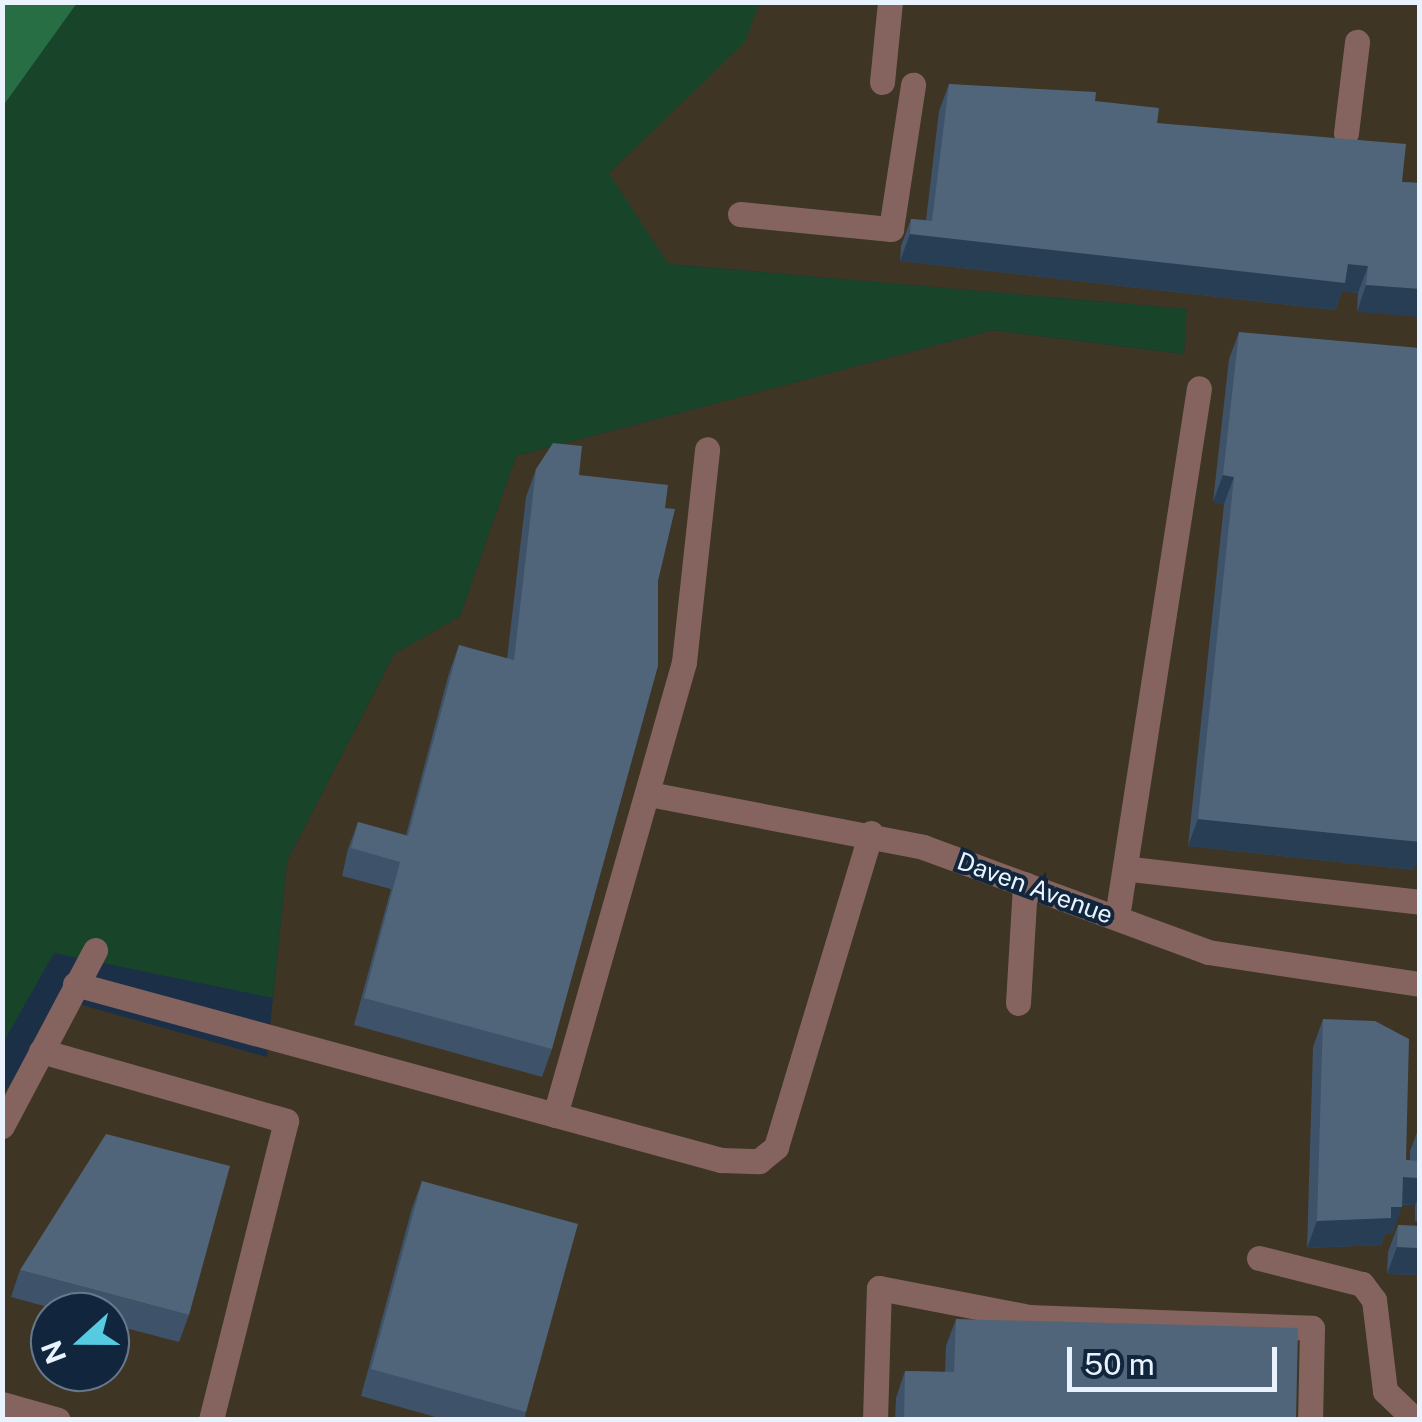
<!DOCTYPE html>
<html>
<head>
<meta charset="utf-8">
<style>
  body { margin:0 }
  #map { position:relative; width:1422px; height:1422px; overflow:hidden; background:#1b3047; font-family:"Public Sans",sans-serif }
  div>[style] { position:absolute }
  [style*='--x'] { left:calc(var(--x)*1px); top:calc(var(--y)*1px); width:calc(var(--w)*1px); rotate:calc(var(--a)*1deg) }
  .commercial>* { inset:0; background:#3e3524 }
  .green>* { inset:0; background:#184429 }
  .forest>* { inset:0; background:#286e44 }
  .minor>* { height:25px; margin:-12.5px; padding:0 12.5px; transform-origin:12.5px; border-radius:12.5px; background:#856460 }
  .wall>* { inset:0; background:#3e536a }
  .shaded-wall>* { inset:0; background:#283e55 }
  .building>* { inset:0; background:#50647a }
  span { translate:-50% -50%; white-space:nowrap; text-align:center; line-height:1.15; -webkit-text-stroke:8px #11263c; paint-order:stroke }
  .street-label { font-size:25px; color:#e8f3ff }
  .frame { position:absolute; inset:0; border:5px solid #e8f3ff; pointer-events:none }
  .north { position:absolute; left:30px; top:1292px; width:100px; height:100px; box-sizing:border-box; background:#11263c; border:2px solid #67788a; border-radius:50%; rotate:249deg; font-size:28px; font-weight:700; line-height:40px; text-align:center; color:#e8f3ff }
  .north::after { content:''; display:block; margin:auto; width:35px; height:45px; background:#55cae0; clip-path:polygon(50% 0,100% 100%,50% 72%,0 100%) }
  .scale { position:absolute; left:1067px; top:1347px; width:210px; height:45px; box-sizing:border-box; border:5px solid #e8f3ff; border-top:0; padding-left:12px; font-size:30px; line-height:35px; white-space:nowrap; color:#e8f3ff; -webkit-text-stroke:8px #11263c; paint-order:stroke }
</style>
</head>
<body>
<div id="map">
  <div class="commercial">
    <div style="clip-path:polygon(evenodd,759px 3px,1419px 3px,1419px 1419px,67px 1420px,3px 1394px,3px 1095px,64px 1000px,267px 1057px,287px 861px,394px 654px,460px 616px,516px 456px,993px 330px,1184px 354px,1186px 309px,668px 264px,608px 174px,744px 42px,759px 3px,50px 1312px,110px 1312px,110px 1372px,50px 1372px,50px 1312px)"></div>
  </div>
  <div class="green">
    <div style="clip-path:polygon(77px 3px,759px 3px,745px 42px,609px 173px,668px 264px,1187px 309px,1184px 354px,993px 330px,516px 456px,460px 616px,394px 654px,287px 861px,273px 998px,54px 953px,3px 1043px,3px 106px)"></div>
  </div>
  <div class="forest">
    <div style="clip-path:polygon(3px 2px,77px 3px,3px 106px,2px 3px)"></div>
  </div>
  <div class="minor">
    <div style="--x:882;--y:82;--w:80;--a:-84.3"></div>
    <div style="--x:1346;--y:133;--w:92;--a:-83.1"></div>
    <div style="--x:740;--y:214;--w:152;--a:5.7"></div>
    <div style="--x:891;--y:229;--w:146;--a:-81.3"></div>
    <div style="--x:649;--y:794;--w:279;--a:10.9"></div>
    <div style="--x:923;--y:847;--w:304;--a:20.2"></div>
    <div style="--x:1208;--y:952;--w:214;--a:8.6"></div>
    <div style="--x:1131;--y:869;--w:291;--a:6.5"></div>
    <div style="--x:1117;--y:917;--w:535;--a:-81.19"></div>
    <div style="--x:75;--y:984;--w:670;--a:15.24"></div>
    <div style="--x:721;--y:1160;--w:38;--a:2"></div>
    <div style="--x:759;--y:1161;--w:22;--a:-39"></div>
    <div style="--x:776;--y:1147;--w:328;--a:-73.2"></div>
    <div style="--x:1018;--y:1003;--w:119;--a:-86.6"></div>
    <div style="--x:41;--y:1051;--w:255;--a:15.9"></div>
    <div style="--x:286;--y:1121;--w:308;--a:104.1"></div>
    <div style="--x:555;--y:1115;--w:471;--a:-74.1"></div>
    <div style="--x:684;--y:662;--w:214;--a:-83.8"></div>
    <div style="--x:2;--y:1126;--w:199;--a:-62.1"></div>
    <div style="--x:1259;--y:1258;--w:106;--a:14.2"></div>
    <div style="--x:1362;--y:1284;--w:20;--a:53"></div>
    <div style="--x:1374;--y:1300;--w:92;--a:83.1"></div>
    <div style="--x:1385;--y:1391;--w:42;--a:44"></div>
    <div style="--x:2;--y:1404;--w:58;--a:15.9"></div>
    <div style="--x:875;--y:1420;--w:132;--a:-88.3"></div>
    <div style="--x:879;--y:1288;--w:153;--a:10.9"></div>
    <div style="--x:1029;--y:1317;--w:283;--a:2.2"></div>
    <div style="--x:1312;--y:1328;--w:92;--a:91.2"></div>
  </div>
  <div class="wall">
    <div style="clip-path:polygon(949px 84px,1095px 101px,1157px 123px,1402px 182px,1420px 183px,1357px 312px,1358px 293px,1342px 291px,1335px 310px,900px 261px,901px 246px,911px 219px,926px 220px,939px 111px)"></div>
    <div style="clip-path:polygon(1239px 332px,1414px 870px,1188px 846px,1224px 504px,1213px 502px,1229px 359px)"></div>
    <div style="clip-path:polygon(536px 469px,552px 1049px,542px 1077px,354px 1025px,391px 889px,342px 876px,348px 849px,358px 822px,406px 835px,449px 673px,459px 645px,507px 659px,526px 497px)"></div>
    <div style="clip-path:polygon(1323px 1019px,1406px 1160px,1410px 1160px,1410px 1151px,1420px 1125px,1420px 1222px,1415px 1221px,1415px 1205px,1402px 1205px,1392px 1234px,1385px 1234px,1381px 1245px,1307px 1248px,1313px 1047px)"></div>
    <div style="clip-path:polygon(422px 1181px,526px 1412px,524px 1420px,446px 1420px,361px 1396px,412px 1208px)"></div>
    <div style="clip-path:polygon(1398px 1225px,1420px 1226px,1420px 1275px,1387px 1274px,1388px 1252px)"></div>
    <div style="clip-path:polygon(20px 1270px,189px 1315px,179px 1342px,110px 1324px,110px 1312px,66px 1312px,11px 1297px)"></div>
    <div style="clip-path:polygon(956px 1319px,1296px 1420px,895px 1420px,896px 1398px,905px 1371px,945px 1372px,946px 1346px)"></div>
  </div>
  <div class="shaded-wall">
    <div style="clip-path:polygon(910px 234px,1348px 264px,1368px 266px,1358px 293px,1342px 291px,1335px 310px,900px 261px)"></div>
    <div style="clip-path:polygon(1366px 285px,1420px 289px,1420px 317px,1357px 312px)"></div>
    <div style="clip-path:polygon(1223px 475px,1234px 477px,1224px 504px,1213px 502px)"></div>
    <div style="clip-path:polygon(1198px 819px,1420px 842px,1420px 855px,1414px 870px,1188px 846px)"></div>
    <div style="clip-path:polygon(1403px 1177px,1420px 1178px,1420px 1194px,1415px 1205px,1393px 1204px)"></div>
    <div style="clip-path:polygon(1391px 1207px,1402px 1207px,1392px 1234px,1385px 1234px,1381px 1245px,1307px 1248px,1317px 1221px)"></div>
    <div style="clip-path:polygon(1397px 1247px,1420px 1248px,1420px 1275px,1387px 1274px)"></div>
  </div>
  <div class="building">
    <div style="clip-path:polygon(949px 84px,1096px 92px,1095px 101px,1159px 108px,1157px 123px,1406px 144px,1402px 182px,1420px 183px,1420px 289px,1366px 285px,1368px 266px,1348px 264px,1345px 283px,910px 234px,911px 219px,932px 221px)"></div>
    <div style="clip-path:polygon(1239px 332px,1420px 348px,1420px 842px,1198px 819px,1234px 477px,1223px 475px)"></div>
    <div style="clip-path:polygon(553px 443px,582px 446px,579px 475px,668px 485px,665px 508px,675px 509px,658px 581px,658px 666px,552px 1049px,364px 998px,400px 862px,351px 848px,358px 822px,408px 836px,459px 645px,514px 660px,536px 469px)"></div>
    <div style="clip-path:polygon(1323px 1019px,1375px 1021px,1409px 1039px,1406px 1160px,1419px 1161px,1420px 1148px,1420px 1178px,1403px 1177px,1402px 1207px,1391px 1207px,1391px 1218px,1317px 1221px)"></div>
    <div style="clip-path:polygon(106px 1134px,230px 1166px,189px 1315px,20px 1270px)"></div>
    <div style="clip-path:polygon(422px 1181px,578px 1224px,526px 1412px,371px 1369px)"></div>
    <div style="clip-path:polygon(1398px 1225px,1420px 1226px,1420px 1248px,1397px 1247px)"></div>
    <div style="clip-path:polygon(956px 1319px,1298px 1328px,1296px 1420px,904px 1420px,905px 1371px,954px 1372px)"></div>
  </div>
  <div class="street-label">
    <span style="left:1035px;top:888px;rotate:20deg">Daven Avenue</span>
  </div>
  <div class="frame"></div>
  <div class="north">N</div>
  <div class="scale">50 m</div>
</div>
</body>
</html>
